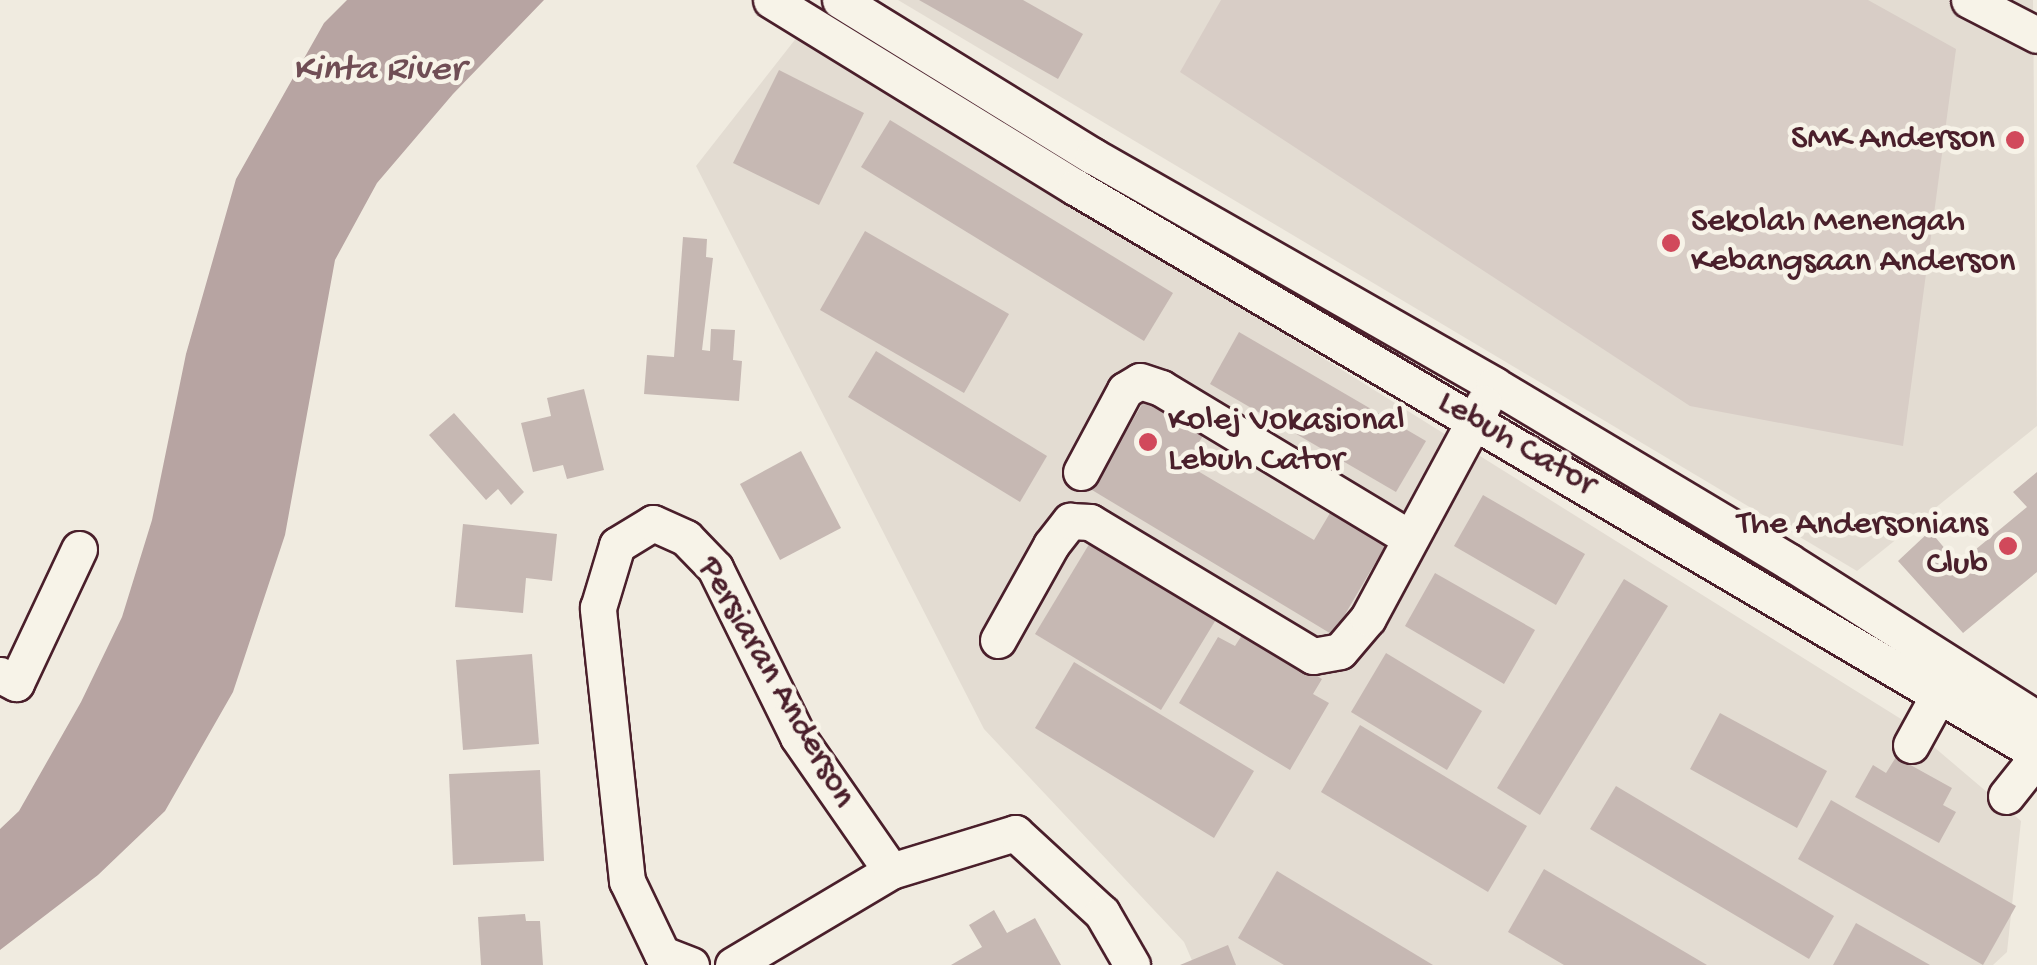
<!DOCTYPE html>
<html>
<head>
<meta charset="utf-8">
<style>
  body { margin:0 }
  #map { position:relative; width:2037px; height:965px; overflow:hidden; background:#f0ebe0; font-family:"Gochi Hand",sans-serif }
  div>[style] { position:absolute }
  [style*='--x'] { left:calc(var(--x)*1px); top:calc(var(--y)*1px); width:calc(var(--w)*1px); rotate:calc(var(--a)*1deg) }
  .built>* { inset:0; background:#e3dcd2 }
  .green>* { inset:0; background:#d8cdc6 }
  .water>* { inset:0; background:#b7a4a2 }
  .building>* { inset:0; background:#c6b8b3 }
  .roads { filter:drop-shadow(2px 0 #4a1f2b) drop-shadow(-2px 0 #4a1f2b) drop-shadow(0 2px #4a1f2b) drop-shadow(0 -2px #4a1f2b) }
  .minor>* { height:35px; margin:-17.5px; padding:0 17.5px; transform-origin:17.5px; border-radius:17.5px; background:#f7f3e8 }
  .dots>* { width:28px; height:28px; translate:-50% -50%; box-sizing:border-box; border:5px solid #f7f3e8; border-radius:50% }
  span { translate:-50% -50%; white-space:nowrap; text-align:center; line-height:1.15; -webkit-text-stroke:9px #f7f3e8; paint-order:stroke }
  .poi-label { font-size:35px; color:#4a1f2b }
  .right { translate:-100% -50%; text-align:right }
  .left { translate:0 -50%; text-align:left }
  .street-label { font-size:35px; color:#4a1f2b }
  .water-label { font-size:38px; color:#704e55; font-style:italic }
</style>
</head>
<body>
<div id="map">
  <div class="built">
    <div style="clip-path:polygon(898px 0,2033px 0,2037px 426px,1857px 571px)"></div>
    <div style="clip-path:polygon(801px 32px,1901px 719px,2021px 821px,2007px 952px,1993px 965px,1194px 965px,1184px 942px,984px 729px,696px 166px)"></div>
  </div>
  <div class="green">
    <div style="clip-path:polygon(1221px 0,1868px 0,1956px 49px,1903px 446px,1690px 406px,1180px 72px)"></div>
  </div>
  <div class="water">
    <div style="clip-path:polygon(347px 0,544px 0,453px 94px,377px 183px,335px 260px,285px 535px,233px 692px,165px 811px,98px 875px,0 950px,0 829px,19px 811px,81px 702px,122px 617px,152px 520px,186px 354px,236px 179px,324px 23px)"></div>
  </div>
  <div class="building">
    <div style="clip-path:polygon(919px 0,1023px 0,1083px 34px,1058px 79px)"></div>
    <div style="clip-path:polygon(779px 70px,864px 113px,819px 205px,733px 163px)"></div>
    <div style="clip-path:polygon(890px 120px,1173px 293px,1144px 341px,861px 167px)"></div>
    <div style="clip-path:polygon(865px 231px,1009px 314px,964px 393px,820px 310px)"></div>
    <div style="clip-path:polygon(683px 237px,707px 239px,706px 257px,713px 258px,702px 350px,710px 351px,711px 329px,735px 330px,733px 360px,742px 361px,739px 401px,644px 394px,647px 355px,674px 357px)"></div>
    <div style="clip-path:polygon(1239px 332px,1426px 441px,1396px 492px,1210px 384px)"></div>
    <div style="clip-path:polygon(876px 351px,1047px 456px,1020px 502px,848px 397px)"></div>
    <div style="clip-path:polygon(584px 389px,604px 470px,567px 479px,563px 465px,533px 472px,521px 423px,551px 416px,547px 398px)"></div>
    <div style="clip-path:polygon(1148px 394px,1207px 429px,1186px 464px,1314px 540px,1333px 508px,1388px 541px,1333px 635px,1092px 490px)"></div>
    <div style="clip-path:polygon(454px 413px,524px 492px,511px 505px,498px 489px,486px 500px,429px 435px)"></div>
    <div style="clip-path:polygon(801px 451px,841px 528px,780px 560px,740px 484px)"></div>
    <div style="clip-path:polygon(2037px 472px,2037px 572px,1963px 633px,1898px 561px,1930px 531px,1958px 564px,2027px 507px,2013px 492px)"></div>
    <div style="clip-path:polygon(1483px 495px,1585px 554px,1556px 605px,1454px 546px)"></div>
    <div style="clip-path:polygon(463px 524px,557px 534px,552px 581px,526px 578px,523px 613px,455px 607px)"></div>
    <div style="clip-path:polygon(1094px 536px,1220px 613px,1161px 710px,1035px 634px)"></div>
    <div style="clip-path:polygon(1435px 573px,1535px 630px,1504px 684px,1405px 626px)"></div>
    <div style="clip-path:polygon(1624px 579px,1668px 606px,1540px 815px,1497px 788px)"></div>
    <div style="clip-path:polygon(1244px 632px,1322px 679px,1313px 694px,1329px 703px,1290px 770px,1179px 703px,1218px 637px,1235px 646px)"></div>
    <div style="clip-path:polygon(1386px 653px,1482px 711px,1447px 770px,1351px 712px)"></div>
    <div style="clip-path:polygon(532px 654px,539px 744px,463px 750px,456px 660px)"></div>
    <div style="clip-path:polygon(1074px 662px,1254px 771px,1214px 838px,1035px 728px)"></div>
    <div style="clip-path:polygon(1720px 713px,1827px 771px,1797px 828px,1690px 769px)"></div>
    <div style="clip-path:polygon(1360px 725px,1527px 826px,1488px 892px,1321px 792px)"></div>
    <div style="clip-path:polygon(1896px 757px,1952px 788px,1943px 805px,1956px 812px,1939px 843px,1855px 797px,1873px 765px,1886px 773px)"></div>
    <div style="clip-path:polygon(540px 770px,544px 861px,453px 865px,449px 774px)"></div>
    <div style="clip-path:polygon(1616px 786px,1834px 916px,1809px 959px,1590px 829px)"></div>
    <div style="clip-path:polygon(1831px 800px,2016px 906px,1983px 965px,1798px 859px)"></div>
    <div style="clip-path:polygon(1544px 869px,1707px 965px,1564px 965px,1508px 932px)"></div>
    <div style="clip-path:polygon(1277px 871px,1433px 965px,1284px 965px,1238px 938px)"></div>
    <div style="clip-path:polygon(994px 910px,1007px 933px,1035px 918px,1061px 965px,951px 965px,982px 947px,969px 925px)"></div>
    <div style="clip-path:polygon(525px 914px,526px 921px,540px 921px,543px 965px,481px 965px,478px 917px)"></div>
    <div style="clip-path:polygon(1856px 923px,1930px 965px,1833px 965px)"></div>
    <div style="clip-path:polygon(1228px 945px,1236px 965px,1180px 965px)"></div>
  </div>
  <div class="roads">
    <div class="minor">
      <div style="--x:771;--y:0;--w:357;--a:31.6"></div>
      <div style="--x:1075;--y:187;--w:1116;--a:30.47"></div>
      <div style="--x:840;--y:0;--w:297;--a:31.7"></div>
      <div style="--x:1093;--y:156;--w:462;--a:29.7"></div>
      <div style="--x:1494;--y:385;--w:343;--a:30.9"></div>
      <div style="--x:1788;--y:561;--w:295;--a:32.4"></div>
      <div style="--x:1969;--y:0;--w:76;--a:27.2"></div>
      <div style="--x:1081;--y:472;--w:93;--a:-61.8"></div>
      <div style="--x:1125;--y:390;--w:17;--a:-31"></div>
      <div style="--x:1140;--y:381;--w:22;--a:18"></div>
      <div style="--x:1161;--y:388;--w:291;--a:31.1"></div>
      <div style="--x:998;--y:640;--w:109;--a:-60.8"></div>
      <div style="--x:1051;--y:545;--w:31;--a:-52"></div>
      <div style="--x:1070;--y:521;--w:20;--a:3"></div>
      <div style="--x:1090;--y:522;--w:260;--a:31"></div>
      <div style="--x:1313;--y:656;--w:27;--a:-10"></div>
      <div style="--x:1340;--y:651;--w:43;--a:-49.7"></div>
      <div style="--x:1368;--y:618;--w:244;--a:-61.7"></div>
      <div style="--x:0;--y:675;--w:18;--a:27"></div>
      <div style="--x:16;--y:683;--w:148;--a:-64.8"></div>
      <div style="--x:1911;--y:745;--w:81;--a:-61.2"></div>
      <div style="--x:2006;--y:796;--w:50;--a:-51.5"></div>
      <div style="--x:691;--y:965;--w:31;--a:-159"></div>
      <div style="--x:662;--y:954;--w:81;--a:-115.6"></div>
      <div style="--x:627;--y:881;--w:275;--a:-96.1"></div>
      <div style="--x:598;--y:608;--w:66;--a:-73.2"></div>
      <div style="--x:617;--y:545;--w:42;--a:-31.4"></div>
      <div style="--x:653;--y:523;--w:36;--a:24"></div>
      <div style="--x:686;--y:538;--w:42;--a:46"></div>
      <div style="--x:715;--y:568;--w:188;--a:63.8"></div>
      <div style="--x:798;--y:737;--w:163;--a:55.2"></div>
      <div style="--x:733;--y:965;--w:184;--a:-30.7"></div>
      <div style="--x:891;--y:871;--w:130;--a:-17"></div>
      <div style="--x:1015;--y:833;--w:118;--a:42.6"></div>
      <div style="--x:1102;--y:913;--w:60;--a:60"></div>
    </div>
  </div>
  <div class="dots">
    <div style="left:2015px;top:140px;background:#d1495b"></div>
    <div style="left:1671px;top:243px;background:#d1495b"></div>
    <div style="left:1148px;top:442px;background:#d1495b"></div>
    <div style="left:2008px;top:546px;background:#d1495b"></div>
  </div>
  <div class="poi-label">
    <span class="right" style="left:1995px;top:140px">SMK Anderson</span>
    <span class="left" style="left:1691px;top:243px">Sekolah Menengah<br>Kebangsaan Anderson</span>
    <span class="left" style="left:1168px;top:442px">Kolej Vokasional<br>Lebuh Cator</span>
    <span class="right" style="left:1988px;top:546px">The Andersonians<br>Club</span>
  </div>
  <div class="street-label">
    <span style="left:1516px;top:445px;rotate:30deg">Lebuh Cator</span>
    <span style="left:775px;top:683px;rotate:60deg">Persiaran Anderson</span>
  </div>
  <div class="water-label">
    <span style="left:378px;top:72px">Kinta River</span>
  </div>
</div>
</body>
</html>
